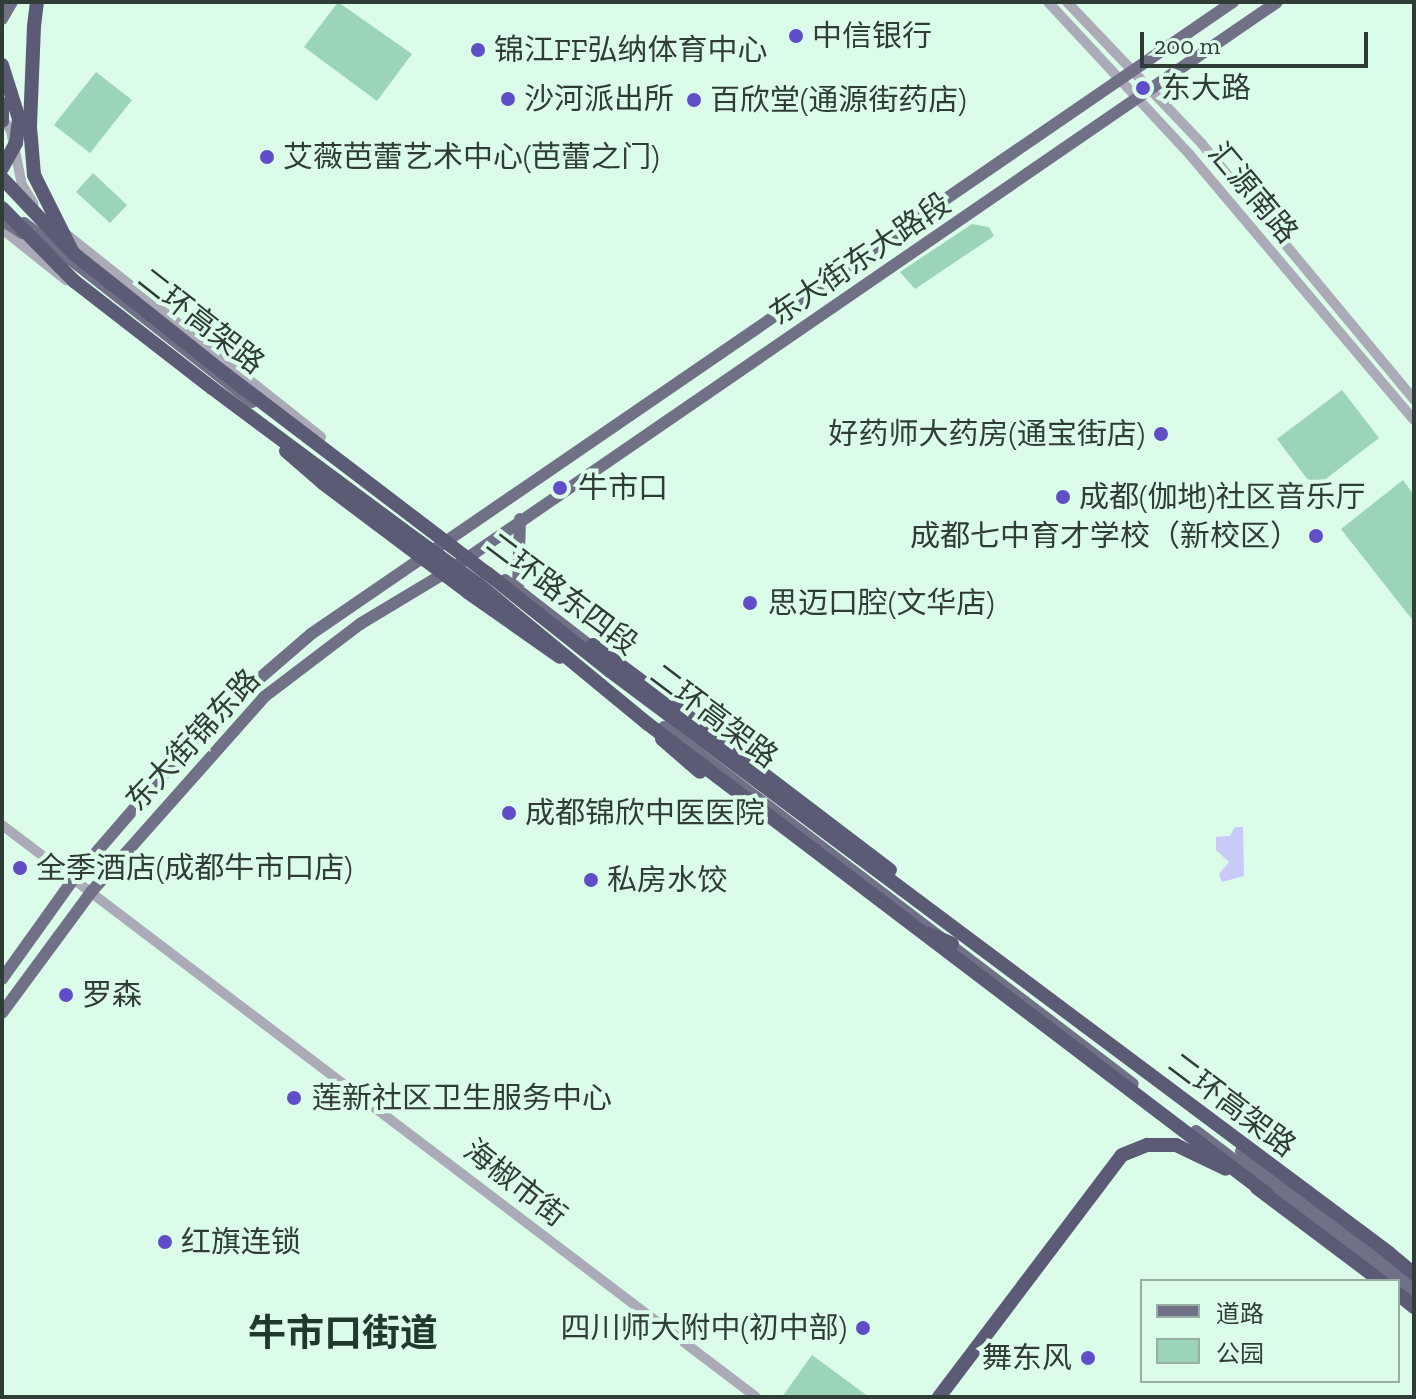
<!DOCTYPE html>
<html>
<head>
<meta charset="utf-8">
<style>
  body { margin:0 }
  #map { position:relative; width:1416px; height:1399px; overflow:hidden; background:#dcfcea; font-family:"Zilla Slab","Noto Sans SC",serif }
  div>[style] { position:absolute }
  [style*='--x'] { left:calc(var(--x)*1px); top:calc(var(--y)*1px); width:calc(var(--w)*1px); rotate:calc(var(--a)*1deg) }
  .green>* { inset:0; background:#9bd4b6 }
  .water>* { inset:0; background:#c9caf7 }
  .minor>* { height:10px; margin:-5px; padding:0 5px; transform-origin:5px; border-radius:5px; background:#ababb8 }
  .major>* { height:12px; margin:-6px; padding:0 6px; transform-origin:6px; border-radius:6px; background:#707087 }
  .highway>* { height:14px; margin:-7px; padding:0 7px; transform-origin:7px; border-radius:7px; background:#5b5b75 }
  .highway-bridge>* { height:14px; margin:-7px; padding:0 7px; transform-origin:7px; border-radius:7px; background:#5b5b75 }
  .dots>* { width:22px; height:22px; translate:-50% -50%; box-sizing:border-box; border:4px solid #dcfcea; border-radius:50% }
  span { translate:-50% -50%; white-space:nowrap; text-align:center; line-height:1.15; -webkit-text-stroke:8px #dcfcea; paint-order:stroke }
  .poi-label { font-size:30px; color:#303c36 }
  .left { translate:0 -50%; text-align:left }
  .right { translate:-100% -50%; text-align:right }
  .street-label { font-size:30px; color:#303c36 }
  .district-label { font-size:38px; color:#1f3a2d; font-weight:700 }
  .frame { position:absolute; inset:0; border:4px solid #303c36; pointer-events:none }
  .legend { position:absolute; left:1140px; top:1279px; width:260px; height:104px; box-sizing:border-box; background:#dcfcea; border:2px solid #97afa2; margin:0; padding:10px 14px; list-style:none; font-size:24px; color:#303c36 }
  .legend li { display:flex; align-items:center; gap:16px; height:40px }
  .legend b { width:40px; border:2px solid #97afa2 }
  .scale { position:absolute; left:1140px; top:32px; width:228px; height:36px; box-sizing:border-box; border:4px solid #303c36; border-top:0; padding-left:10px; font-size:24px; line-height:28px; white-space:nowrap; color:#303c36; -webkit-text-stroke:6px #dcfcea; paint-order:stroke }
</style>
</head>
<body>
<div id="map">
  <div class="green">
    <div style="clip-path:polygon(338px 2px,412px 54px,377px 101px,304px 47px)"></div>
    <div style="clip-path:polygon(96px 72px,132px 100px,90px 153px,54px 125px)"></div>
    <div style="clip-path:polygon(93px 173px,127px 205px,110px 223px,76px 192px)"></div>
    <div style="clip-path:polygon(972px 224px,989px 227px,994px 236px,915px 289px,900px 272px)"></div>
    <div style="clip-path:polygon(1342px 390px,1379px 438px,1314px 488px,1277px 439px)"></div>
    <div style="clip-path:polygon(1403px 480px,1414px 495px,1414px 622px,1341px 529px)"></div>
    <div style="clip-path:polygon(812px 1355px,869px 1397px,782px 1397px)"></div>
  </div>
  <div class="water">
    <div style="clip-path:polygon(1235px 827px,1243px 827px,1244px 876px,1222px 882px,1219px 874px,1229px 862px,1216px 850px,1216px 837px,1230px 836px)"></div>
  </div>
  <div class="minor">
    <div style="--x:1048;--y:2;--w:209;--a:47.1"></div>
    <div style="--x:1190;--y:155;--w:347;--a:49.8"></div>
    <div style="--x:1067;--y:2;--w:196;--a:46.4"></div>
    <div style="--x:1202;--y:144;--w:332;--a:50.3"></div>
    <div style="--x:2;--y:118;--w:16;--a:55"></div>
    <div style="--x:11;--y:131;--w:55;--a:78.5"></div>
    <div style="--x:22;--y:185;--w:22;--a:58"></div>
    <div style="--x:2;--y:229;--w:82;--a:38.6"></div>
    <div style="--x:66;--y:234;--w:326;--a:38.5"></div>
    <div style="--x:2;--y:825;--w:946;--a:37.18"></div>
  </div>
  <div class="major">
    <div style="--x:2;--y:19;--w:20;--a:-60"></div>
    <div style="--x:2;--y:220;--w:24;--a:33"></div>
    <div style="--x:24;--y:223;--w:290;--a:38.1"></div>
    <div style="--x:505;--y:580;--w:118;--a:37.7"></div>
    <div style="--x:518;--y:589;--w:70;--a:-88.4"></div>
    <div style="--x:664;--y:727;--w:589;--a:37.28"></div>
    <div style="--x:2;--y:979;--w:125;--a:-54.4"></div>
    <div style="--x:75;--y:877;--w:203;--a:-49.2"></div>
    <div style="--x:208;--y:723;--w:136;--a:-40.8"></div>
    <div style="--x:311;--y:634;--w:1118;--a:-34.43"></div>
    <div style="--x:2;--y:1013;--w:152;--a:-53.6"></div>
    <div style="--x:92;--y:891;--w:259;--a:-48.4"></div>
    <div style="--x:264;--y:697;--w:121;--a:-37.2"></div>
    <div style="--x:360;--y:624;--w:105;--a:-31"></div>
    <div style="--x:450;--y:570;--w:1003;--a:-34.48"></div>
    <div style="--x:1196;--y:1131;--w:248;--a:37.1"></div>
    <div style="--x:1241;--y:1151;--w:217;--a:37.1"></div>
    <div style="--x:1398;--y:1284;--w:20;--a:37"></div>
  </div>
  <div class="highway">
    <div style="--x:34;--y:26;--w:24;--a:-83"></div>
    <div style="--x:2;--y:178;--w:103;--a:46.6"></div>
    <div style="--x:73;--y:253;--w:193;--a:38.5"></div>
    <div style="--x:212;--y:388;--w:238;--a:36.6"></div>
    <div style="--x:286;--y:451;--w:50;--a:41"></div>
    <div style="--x:487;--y:573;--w:157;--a:38.5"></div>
    <div style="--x:469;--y:593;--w:111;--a:35.1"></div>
    <div style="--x:593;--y:645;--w:84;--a:36.7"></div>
    <div style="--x:662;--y:739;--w:50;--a:41"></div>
    <div style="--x:929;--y:934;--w:25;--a:23"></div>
    <div style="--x:1257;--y:1188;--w:155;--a:36.9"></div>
    <div style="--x:1389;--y:1253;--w:33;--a:40"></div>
    <div style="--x:1398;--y:1294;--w:21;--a:39"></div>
    <div style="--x:939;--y:1397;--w:303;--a:-52.9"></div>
    <div style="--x:1122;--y:1155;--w:27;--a:-22"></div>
    <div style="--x:1147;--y:1145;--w:29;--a:0"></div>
    <div style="--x:1176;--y:1145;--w:55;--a:25.6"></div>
  </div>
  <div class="highway-bridge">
    <div style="--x:34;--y:26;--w:101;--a:92.3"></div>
    <div style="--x:30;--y:127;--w:48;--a:85.2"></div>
    <div style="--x:34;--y:175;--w:87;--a:63.4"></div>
    <div style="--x:2;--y:65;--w:57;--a:72.5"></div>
    <div style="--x:19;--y:119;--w:24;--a:97"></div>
    <div style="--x:16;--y:143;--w:29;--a:119"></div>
    <div style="--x:2;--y:104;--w:17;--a:90"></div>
    <div style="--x:2;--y:208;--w:103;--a:45.4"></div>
    <div style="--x:74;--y:281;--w:175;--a:37.8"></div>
    <div style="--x:224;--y:373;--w:330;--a:37.3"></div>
    <div style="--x:324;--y:484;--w:181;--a:36.9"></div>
    <div style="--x:403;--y:530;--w:92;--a:35.8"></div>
    <div style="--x:478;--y:584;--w:220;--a:39.5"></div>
    <div style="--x:648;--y:724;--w:777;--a:37.21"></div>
    <div style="--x:610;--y:671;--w:972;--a:36.76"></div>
    <div style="--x:660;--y:695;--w:289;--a:37.3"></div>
  </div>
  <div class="dots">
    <div style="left:796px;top:36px;background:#5f4ec7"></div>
    <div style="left:478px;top:50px;background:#5f4ec7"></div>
    <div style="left:1143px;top:88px;background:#5f4ec7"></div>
    <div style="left:508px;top:99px;background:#5f4ec7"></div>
    <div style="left:694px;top:100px;background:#5f4ec7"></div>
    <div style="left:267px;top:157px;background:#5f4ec7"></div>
    <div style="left:1161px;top:434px;background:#5f4ec7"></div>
    <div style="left:560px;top:488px;background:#5f4ec7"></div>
    <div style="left:1063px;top:497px;background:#5f4ec7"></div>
    <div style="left:1316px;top:536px;background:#5f4ec7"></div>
    <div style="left:750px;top:603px;background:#5f4ec7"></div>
    <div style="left:509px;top:813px;background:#5f4ec7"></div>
    <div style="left:20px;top:868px;background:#5f4ec7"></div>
    <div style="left:591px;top:880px;background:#5f4ec7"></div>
    <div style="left:66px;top:995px;background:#5f4ec7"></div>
    <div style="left:294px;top:1098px;background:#5f4ec7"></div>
    <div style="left:165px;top:1242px;background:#5f4ec7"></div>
    <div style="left:863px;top:1328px;background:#5f4ec7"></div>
    <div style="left:1088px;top:1358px;background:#5f4ec7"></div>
  </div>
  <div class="poi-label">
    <span class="left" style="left:812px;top:36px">中信银行</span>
    <span class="left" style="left:494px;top:50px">锦江FF弘纳体育中心</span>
    <span class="left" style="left:1161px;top:88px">东大路</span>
    <span class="left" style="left:524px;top:99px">沙河派出所</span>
    <span class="left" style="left:710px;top:100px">百欣堂(通源街药店)</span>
    <span class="left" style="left:283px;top:157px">艾薇芭蕾艺术中心(芭蕾之门)</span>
    <span class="right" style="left:1145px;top:434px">好药师大药房(通宝街店)</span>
    <span class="left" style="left:578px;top:488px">牛市口</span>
    <span class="left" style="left:1079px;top:497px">成都(伽地)社区音乐厅</span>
    <span class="right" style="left:1300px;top:536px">成都七中育才学校（新校区）</span>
    <span class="left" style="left:768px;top:603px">思迈口腔(文华店)</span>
    <span class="left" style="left:525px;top:813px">成都锦欣中医医院</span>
    <span class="left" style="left:36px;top:868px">全季酒店(成都牛市口店)</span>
    <span class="left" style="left:607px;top:880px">私房水饺</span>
    <span class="left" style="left:82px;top:995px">罗森</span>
    <span class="left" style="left:312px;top:1098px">莲新社区卫生服务中心</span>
    <span class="left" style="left:181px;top:1242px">红旗连锁</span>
    <span class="right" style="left:847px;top:1328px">四川师大附中(初中部)</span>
    <span class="right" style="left:1072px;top:1358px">舞东风</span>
  </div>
  <div class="street-label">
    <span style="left:1253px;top:193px;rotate:50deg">汇源南路</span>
    <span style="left:860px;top:259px;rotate:-34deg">东大街东大路段</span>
    <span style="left:201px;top:321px;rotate:38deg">二环高架路</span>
    <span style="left:562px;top:594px;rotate:37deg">二环路东四段</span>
    <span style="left:714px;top:716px;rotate:37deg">二环高架路</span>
    <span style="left:193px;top:740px;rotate:-47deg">东大街锦东路</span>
    <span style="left:1232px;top:1105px;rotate:37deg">二环高架路</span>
    <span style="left:515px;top:1183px;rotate:38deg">海椒市街</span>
  </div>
  <div class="district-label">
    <span style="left:343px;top:1334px">牛市口街道</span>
  </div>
  <div class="frame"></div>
  <ul class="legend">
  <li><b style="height:10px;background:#707087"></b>道路</li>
  <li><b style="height:22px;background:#9bd4b6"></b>公园</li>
  </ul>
  <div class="scale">200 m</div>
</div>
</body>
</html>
